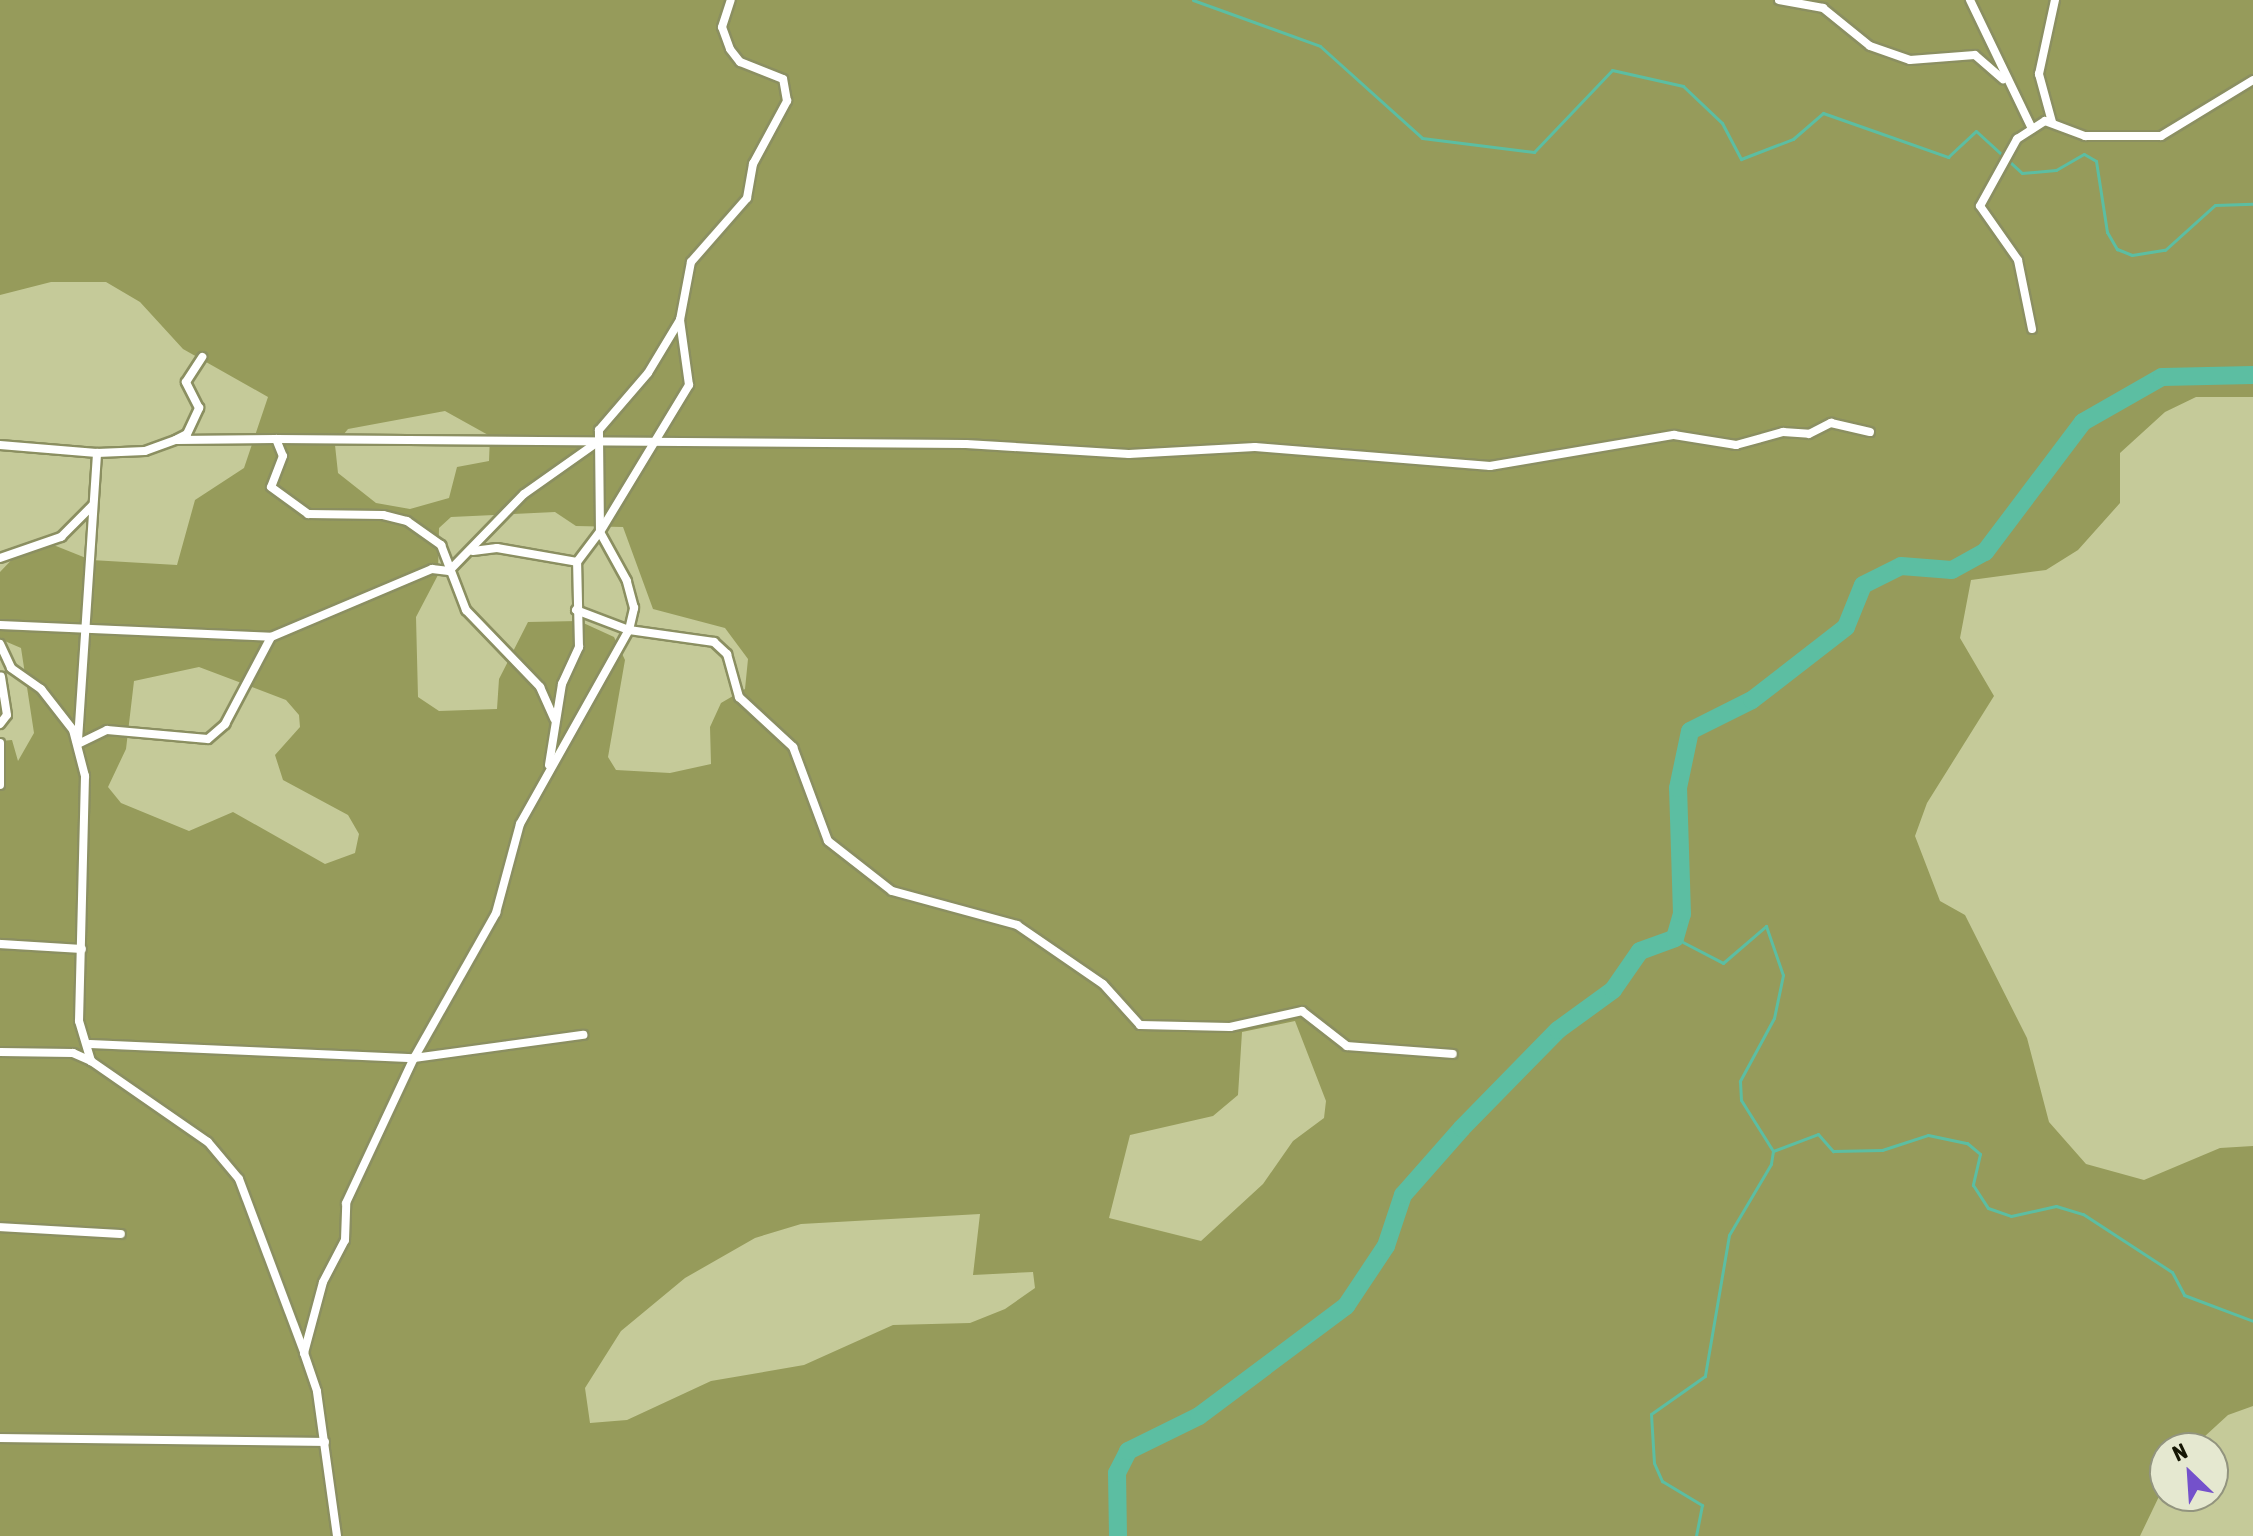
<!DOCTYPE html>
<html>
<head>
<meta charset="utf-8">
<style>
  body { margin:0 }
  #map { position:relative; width:2253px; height:1536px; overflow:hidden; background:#c5ca99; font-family:"Asap Condensed",sans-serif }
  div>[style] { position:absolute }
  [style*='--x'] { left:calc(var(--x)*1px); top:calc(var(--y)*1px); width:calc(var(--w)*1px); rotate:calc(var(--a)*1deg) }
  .green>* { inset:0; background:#969b5b }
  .stream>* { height:3px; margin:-1.5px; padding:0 1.5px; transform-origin:1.5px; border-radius:1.5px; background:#5cbea2 }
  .river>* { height:18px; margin:-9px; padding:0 9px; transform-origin:9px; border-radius:9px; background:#5cbea2 }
  .roads { filter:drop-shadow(2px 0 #8b8f61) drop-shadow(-2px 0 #8b8f61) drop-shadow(0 2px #8b8f61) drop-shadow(0 -2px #8b8f61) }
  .minor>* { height:8px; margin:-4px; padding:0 4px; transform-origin:4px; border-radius:4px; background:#fff }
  span { translate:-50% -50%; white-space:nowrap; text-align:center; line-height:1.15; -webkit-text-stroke:8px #e5e8d0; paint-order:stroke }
  .north { position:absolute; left:2149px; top:1432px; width:80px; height:80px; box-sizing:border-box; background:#e5e8d0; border:2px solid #92947e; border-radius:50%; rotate:335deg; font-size:22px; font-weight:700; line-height:32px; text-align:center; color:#151604 }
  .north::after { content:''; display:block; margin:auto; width:28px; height:36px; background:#7451cb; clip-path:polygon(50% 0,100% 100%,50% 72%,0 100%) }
</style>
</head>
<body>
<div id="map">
  <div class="green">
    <div style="clip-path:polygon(evenodd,0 0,2253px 0,2253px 397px,2196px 397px,2165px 412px,2120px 453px,2120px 503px,2078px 550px,2046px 570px,1971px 580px,1960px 638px,1994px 696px,1927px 803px,1915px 836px,1940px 901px,1965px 915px,2027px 1038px,2049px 1122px,2086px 1164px,2144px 1180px,2220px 1148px,2253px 1146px,2253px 1406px,2228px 1415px,2192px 1448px,2165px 1448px,2165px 1484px,2140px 1536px,0 1536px,0 741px,12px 740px,18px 761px,34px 733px,21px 648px,0 639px,0 572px,20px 551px,51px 544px,91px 560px,177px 565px,195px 500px,244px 468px,268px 397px,183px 349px,140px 302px,106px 282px,51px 282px,0 295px,0 0,445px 411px,490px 436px,489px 461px,457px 467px,449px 498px,410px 509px,376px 503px,338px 473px,335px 445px,348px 429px,445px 411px,0 0,555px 512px,576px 526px,623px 527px,653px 609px,725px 628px,748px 659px,745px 689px,721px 703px,710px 727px,711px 764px,670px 773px,616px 770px,608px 757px,625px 660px,614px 637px,579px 621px,528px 622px,499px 679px,497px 709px,439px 711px,418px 697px,416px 617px,438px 575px,439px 528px,451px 517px,555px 512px,0 0,199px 667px,286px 700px,299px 715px,300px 727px,275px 755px,283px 780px,348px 815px,359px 834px,355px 853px,325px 864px,233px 812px,189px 831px,121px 803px,108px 787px,126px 749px,134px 681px,199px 667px,0 0,1295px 1021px,1326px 1101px,1324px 1118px,1293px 1141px,1263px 1184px,1201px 1241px,1109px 1218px,1130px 1135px,1213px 1116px,1238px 1095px,1242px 1032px,1295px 1021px,0 0,980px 1214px,973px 1275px,1033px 1272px,1035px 1288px,1005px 1309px,970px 1323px,893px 1325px,804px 1365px,711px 1381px,627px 1420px,590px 1423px,585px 1388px,621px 1331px,685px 1278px,755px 1238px,801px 1224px,980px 1214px)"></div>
  </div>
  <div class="stream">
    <div style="--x:1193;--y:0;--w:135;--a:19.9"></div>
    <div style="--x:1320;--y:46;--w:137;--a:42"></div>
    <div style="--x:1422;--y:138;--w:113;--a:7.1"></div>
    <div style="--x:1534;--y:152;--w:113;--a:-46.4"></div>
    <div style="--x:1612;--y:70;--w:73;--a:12.7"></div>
    <div style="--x:1683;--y:86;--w:54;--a:43.5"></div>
    <div style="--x:1722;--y:123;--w:41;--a:62.2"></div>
    <div style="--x:1741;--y:159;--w:56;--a:-21"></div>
    <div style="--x:1793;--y:139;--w:40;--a:-41"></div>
    <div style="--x:1823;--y:113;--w:133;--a:19.4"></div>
    <div style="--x:1948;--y:157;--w:38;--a:-43"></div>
    <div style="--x:1976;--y:131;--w:62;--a:42.4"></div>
    <div style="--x:2022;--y:173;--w:34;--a:-5"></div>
    <div style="--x:2056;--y:170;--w:32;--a:-30"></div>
    <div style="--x:2084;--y:154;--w:14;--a:30"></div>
    <div style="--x:2096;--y:161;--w:72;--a:81.2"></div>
    <div style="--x:2107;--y:232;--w:20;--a:60"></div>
    <div style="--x:2117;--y:249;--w:16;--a:22"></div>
    <div style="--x:2132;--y:255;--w:33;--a:-9"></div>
    <div style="--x:2165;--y:250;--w:67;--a:-42"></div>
    <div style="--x:2215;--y:205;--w:38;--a:-2"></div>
    <div style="--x:1675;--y:938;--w:54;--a:27.5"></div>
    <div style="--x:1723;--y:963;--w:57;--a:-40.7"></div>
    <div style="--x:1766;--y:926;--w:52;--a:70.9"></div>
    <div style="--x:1783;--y:975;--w:44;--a:101.8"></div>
    <div style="--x:1774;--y:1018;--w:72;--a:118.4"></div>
    <div style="--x:1740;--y:1081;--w:19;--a:87"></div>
    <div style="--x:1741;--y:1100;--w:60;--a:57.9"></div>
    <div style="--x:1773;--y:1151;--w:13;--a:99"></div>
    <div style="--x:1771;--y:1164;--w:82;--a:120.6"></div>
    <div style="--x:1729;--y:1235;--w:143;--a:99.7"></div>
    <div style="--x:1705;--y:1376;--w:66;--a:144.9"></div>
    <div style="--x:1651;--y:1414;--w:49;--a:86.5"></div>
    <div style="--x:1654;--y:1463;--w:20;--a:66"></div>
    <div style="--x:1662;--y:1481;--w:47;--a:31"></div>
    <div style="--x:1702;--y:1505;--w:32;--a:101"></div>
    <div style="--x:1773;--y:1151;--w:48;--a:-20.7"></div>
    <div style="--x:1818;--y:1134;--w:23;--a:49"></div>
    <div style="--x:1833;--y:1151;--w:49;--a:-1.2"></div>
    <div style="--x:1882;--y:1150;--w:48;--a:-18.1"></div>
    <div style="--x:1928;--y:1135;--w:40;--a:12"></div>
    <div style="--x:1967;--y:1143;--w:17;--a:40"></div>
    <div style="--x:1980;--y:1154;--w:32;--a:103"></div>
    <div style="--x:1973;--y:1185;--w:27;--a:57"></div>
    <div style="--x:1988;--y:1208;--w:24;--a:19"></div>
    <div style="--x:2011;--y:1216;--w:46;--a:-12.5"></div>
    <div style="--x:2056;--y:1206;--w:28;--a:17"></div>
    <div style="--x:2083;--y:1214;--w:106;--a:33.1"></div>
    <div style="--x:2172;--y:1272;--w:26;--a:62"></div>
    <div style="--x:2184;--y:1295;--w:74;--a:20.6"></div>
  </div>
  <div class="river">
    <div style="--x:1118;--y:1536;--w:63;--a:-90.9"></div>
    <div style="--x:1117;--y:1473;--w:25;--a:-63"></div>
    <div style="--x:1128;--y:1451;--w:79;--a:-26.2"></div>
    <div style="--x:1199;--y:1416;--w:184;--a:-36.8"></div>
    <div style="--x:1346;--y:1306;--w:72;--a:-56.3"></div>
    <div style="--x:1386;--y:1246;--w:54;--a:-71.6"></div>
    <div style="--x:1403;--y:1195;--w:89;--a:-48.6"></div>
    <div style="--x:1462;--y:1128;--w:137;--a:-45.6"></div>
    <div style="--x:1558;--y:1030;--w:68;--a:-36"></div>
    <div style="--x:1613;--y:990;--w:47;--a:-55.3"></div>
    <div style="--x:1640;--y:951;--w:37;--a:-20"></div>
    <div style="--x:1675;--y:938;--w:25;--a:-74"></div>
    <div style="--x:1682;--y:914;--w:126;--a:-91.8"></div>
    <div style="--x:1678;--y:788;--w:58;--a:-78.1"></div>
    <div style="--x:1690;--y:731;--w:69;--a:-26.6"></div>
    <div style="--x:1752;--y:700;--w:119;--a:-37.8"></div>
    <div style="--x:1846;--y:627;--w:45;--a:-68"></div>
    <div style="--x:1863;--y:585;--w:42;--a:-26.6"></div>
    <div style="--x:1901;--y:566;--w:51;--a:4.5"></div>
    <div style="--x:1952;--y:570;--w:38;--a:-29"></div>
    <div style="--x:1985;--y:552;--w:163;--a:-53"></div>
    <div style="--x:2083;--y:422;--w:91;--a:-29.7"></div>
    <div style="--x:2162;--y:377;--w:91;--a:-1.3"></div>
  </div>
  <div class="roads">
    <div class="minor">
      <div style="--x:1779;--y:0;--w:45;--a:10.3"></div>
      <div style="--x:1823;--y:8;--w:60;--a:39"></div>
      <div style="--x:1870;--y:46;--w:42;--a:19.3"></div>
      <div style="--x:1910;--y:60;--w:65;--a:-4.4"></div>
      <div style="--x:1975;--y:55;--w:37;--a:41"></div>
      <div style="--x:1970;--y:0;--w:143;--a:64.3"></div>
      <div style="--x:2052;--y:122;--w:50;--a:-105.2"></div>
      <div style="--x:2039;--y:74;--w:76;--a:-77.8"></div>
      <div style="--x:2032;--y:329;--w:70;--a:-101.5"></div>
      <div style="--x:2018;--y:260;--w:66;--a:-125.1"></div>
      <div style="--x:1980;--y:206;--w:77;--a:-61.1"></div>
      <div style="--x:2017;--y:139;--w:33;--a:-33"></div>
      <div style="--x:2045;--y:121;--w:43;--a:20.6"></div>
      <div style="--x:2085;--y:136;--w:76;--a:0"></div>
      <div style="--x:2161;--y:136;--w:108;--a:-31.3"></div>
      <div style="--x:177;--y:439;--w:11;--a:-27"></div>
      <div style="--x:187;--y:434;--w:29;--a:-65"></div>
      <div style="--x:199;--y:408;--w:29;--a:-117"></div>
      <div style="--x:186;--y:382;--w:30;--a:-57"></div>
      <div style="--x:276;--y:439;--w:18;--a:68"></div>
      <div style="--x:283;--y:456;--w:33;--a:111"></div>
      <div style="--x:271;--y:487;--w:46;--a:36.1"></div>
      <div style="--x:308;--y:514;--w:75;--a:0.8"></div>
      <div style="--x:383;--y:515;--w:25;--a:14"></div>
      <div style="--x:407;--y:521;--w:42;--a:35.2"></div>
      <div style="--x:441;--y:545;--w:70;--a:69"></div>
      <div style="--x:466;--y:610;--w:107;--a:46.1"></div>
      <div style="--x:540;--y:687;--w:35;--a:66"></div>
      <div style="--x:0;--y:445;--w:97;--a:4.7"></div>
      <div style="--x:97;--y:453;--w:48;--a:-2.4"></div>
      <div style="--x:145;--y:451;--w:33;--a:-20"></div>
      <div style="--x:176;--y:440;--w:100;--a:-0.6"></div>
      <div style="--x:276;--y:439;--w:690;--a:0.42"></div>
      <div style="--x:966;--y:444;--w:163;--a:3.5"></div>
      <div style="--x:1129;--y:454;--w:126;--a:-3.2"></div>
      <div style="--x:1255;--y:447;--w:236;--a:4.6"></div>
      <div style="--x:1490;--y:466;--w:187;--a:-9.6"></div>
      <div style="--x:1674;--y:435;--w:63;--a:9.2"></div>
      <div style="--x:1736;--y:445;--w:49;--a:-15.5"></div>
      <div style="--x:1783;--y:432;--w:26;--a:4"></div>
      <div style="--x:1809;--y:434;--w:25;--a:-27"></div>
      <div style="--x:1831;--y:423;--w:40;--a:13"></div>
      <div style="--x:473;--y:551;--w:24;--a:-7"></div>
      <div style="--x:497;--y:548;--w:81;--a:9.9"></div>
      <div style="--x:0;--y:558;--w:65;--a:-19"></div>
      <div style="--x:61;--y:537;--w:45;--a:-45"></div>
      <div style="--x:576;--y:610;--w:57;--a:20.7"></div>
      <div style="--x:629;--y:630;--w:86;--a:8"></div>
      <div style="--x:714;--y:642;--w:18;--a:43"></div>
      <div style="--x:727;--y:654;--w:45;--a:74.4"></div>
      <div style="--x:739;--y:697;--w:74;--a:42.8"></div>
      <div style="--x:793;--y:747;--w:100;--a:69.6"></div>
      <div style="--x:828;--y:841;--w:81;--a:38"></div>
      <div style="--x:892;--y:891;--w:130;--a:15.2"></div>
      <div style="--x:1017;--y:925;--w:104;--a:34.5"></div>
      <div style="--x:1103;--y:984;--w:55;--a:47.9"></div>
      <div style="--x:1140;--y:1025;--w:90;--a:1.3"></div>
      <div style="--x:1230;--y:1027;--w:74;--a:-12.5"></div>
      <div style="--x:1302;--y:1011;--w:57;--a:37.9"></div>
      <div style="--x:1347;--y:1046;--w:106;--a:4.3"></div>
      <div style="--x:0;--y:625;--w:271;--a:2.5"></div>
      <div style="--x:0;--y:644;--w:26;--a:65"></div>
      <div style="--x:11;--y:668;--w:37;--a:35"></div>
      <div style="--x:41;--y:689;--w:52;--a:52"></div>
      <div style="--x:73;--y:730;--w:48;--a:75.4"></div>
      <div style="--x:85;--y:776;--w:245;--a:91.4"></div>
      <div style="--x:79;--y:1021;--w:42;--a:73.3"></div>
      <div style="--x:91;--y:1061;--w:142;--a:34.7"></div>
      <div style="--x:208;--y:1142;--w:48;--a:50"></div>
      <div style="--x:239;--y:1179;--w:185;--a:69.4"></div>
      <div style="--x:0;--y:724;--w:11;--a:-52"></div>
      <div style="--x:7;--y:715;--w:39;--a:-99"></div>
      <div style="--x:78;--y:740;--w:288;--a:-86.2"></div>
      <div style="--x:0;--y:743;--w:42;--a:90"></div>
      <div style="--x:78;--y:744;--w:32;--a:-26"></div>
      <div style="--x:107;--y:730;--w:101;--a:5.1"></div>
      <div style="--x:208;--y:739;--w:23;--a:-41"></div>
      <div style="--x:225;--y:724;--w:98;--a:-62.1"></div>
      <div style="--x:271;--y:637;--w:175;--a:-22.9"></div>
      <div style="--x:432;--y:569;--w:17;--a:7"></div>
      <div style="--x:449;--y:571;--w:107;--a:-45.8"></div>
      <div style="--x:524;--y:494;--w:88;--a:-35.3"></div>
      <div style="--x:549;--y:765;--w:82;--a:-80.9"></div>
      <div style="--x:562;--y:684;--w:41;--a:-65.3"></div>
      <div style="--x:579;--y:647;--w:85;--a:-91.3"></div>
      <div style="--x:577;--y:562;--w:38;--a:-53"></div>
      <div style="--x:600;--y:532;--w:102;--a:-90.6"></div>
      <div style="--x:599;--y:430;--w:75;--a:-49.3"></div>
      <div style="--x:648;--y:373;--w:62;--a:-58.9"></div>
      <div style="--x:680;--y:320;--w:59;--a:-79.3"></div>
      <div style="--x:691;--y:262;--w:85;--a:-48.8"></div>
      <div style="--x:747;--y:198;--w:35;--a:-80"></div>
      <div style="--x:753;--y:164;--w:72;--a:-61.6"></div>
      <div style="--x:787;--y:101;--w:22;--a:-100"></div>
      <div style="--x:783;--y:79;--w:46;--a:-158.4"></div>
      <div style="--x:740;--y:62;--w:16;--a:-128"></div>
      <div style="--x:730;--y:49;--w:23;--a:-110"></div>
      <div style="--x:722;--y:27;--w:28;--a:-72"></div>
      <div style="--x:0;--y:944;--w:82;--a:3.5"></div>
      <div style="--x:90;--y:1044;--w:324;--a:2.5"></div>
      <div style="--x:414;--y:1058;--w:171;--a:-7.8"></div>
      <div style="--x:0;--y:1052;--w:73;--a:0.8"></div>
      <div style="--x:73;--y:1053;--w:20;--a:24"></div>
      <div style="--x:0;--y:1227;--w:121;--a:3.3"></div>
      <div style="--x:0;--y:1438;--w:325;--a:0.7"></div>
      <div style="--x:337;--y:1536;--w:146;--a:-97.9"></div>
      <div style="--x:317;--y:1391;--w:40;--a:-108.9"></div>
      <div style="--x:304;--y:1353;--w:73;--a:-75"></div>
      <div style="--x:323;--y:1282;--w:47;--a:-62.4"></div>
      <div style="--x:345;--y:1240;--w:37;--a:-88"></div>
      <div style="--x:346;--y:1203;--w:160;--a:-64.9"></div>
      <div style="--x:414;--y:1058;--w:167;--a:-60.5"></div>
      <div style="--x:496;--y:913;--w:92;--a:-74.9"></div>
      <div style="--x:520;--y:824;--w:223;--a:-60.7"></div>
      <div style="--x:629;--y:630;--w:23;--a:-77"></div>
      <div style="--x:634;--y:608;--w:28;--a:-105"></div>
      <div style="--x:627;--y:581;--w:56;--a:-118.9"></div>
      <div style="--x:600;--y:532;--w:172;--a:-58.8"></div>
      <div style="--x:689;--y:385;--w:66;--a:-97.9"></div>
    </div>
  </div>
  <div class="north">N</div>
</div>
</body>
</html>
